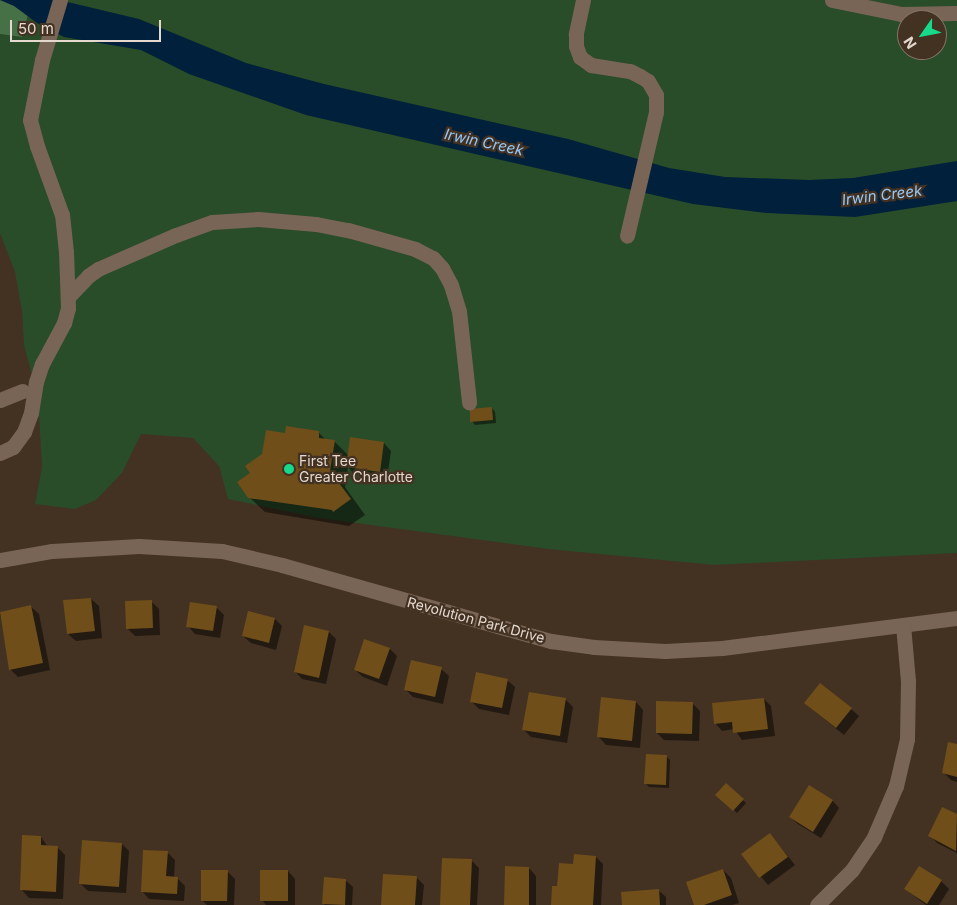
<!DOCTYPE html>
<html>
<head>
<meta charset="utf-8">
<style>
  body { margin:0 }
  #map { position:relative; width:957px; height:905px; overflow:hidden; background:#433122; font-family:Inter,sans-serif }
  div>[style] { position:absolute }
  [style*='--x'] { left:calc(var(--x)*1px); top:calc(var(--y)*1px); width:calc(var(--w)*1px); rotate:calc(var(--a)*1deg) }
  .green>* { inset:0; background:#294c29 }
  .forest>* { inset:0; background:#467046 }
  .water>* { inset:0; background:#00203b }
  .shadow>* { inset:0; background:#0007 }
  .building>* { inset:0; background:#6f4e1a }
  .minor>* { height:15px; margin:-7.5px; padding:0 7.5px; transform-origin:7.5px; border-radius:7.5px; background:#796555 }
  .dots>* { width:14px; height:14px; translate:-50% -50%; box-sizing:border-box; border:2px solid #433122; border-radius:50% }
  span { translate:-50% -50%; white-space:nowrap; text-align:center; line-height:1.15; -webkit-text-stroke:4.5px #433122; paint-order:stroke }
  .poi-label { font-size:14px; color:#e4d8cf }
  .left { translate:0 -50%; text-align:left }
  .street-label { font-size:14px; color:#e4d8cf }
  .water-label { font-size:15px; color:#95c8f9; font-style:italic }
  .north { position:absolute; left:897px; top:10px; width:50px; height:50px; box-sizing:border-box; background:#433122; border:1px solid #837467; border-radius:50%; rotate:237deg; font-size:14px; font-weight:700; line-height:20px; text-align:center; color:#e4d8cf }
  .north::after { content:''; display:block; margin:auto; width:18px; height:22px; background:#16d989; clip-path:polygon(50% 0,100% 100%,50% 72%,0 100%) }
  .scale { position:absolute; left:10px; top:20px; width:151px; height:22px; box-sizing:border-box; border:2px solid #e4d8cf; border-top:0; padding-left:6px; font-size:15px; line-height:18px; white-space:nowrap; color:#e4d8cf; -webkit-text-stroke:4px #433122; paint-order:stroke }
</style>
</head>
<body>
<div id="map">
  <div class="green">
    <div style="clip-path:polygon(evenodd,32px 0,957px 0,957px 553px,714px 565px,548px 549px,319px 518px,228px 499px,219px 466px,193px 438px,141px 434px,122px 473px,96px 500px,75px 509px,35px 504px,42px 467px,38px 398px,24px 345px,22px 311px,15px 272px,0 233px,0 34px,22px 37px,32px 0,907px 20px,937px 20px,937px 50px,907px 50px,907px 20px)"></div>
  </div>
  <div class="forest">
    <div style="clip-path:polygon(0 0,32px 0,22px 37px,0 34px)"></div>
  </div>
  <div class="water">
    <div style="clip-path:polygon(0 0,59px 0,139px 19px,246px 63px,324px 84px,568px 139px,669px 168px,725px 177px,809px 180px,853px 178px,957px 161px,957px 201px,855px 217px,767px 213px,693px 204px,306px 115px,189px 74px,141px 50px,64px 37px,37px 23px,14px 6px)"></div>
  </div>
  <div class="shadow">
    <div style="clip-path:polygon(492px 408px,495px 412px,496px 423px,475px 425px,472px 421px)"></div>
    <div style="clip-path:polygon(319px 433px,326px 440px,334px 441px,348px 455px,384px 443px,391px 451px,387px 479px,354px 474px,348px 467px,345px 487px,365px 515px,349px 526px,265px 512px,249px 497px,252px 473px,286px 434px)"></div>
    <div style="clip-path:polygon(91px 599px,99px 606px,102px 638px,76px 641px,68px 634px)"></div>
    <div style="clip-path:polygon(152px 602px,159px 609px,160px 635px,135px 636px,127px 628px)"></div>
    <div style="clip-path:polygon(31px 607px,39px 614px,50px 670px,18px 677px,10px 669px,0 613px)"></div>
    <div style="clip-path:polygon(216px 607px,224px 615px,220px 638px,195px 634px,188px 626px)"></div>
    <div style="clip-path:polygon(275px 619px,282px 626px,276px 650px,251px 643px,243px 636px)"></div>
    <div style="clip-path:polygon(329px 632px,336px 639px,326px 684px,302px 679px,295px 671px)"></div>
    <div style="clip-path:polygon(390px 649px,397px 656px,387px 686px,363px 677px,355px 670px)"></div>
    <div style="clip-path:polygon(441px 669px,449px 676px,443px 704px,413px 697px,405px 689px)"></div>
    <div style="clip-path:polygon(507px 680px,515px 687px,509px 715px,479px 709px,471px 701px)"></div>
    <div style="clip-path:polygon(565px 699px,573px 707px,567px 743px,531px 737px,524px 730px)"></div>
    <div style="clip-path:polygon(764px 699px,771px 706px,775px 736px,742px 740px,734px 729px,722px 731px,715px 723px)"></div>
    <div style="clip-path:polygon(636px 702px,643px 710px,640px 748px,606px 745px,599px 737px)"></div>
    <div style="clip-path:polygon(693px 704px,700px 711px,699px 741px,664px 740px,657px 733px)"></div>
    <div style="clip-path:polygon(851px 709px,859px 716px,844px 735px,813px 710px)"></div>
    <div style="clip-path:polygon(957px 745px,957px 782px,951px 780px,944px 773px)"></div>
    <div style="clip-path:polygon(666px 756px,670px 760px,669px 788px,649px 787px,646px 784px)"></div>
    <div style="clip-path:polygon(726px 785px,746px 803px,737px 813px,717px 795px)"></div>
    <div style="clip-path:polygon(832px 800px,839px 808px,821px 838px,798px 824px,790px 817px)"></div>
    <div style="clip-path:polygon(943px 808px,957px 815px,957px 853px,937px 843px,930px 835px)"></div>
    <div style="clip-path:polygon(770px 834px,795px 865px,768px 885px,743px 855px)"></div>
    <div style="clip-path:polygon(41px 837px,48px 847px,57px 847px,65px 855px,63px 899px,29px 898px,22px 890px)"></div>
    <div style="clip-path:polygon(122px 844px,129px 851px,126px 893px,88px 891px,80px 883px)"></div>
    <div style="clip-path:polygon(167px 852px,175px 860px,174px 878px,177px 878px,185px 886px,184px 901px,149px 899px,142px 891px)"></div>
    <div style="clip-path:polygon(596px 857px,603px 864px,601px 905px,552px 905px,558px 888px,574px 865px)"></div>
    <div style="clip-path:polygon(471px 860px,479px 868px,477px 905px,442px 905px)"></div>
    <div style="clip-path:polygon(529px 868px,536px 876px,536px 905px,505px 905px)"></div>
    <div style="clip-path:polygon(723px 870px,731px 878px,739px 903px,732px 905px,695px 905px)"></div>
    <div style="clip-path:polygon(227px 871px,235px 879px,234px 905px,207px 905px,202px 900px)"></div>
    <div style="clip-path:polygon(288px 871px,295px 879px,295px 905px,266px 905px,262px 900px)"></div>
    <div style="clip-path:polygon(416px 877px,424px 885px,422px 905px,382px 905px)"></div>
    <div style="clip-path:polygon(345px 880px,353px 887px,352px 905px,324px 905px)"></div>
    <div style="clip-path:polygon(941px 881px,949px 889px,939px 905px,926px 905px,905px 889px)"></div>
    <div style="clip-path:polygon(658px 890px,666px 897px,666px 905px,623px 905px)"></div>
  </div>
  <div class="building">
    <div style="clip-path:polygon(492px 407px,493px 420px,470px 422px,470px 409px)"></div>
    <div style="clip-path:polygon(286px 426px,319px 431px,319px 438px,335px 440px,330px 471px,351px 499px,333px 512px,332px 510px,248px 498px,237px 482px,250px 473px,245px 466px,262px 454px,266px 430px,285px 433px)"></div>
    <div style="clip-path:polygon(350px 437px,384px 442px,380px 472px,346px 467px)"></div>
    <div style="clip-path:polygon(91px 598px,95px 631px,67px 634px,63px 600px)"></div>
    <div style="clip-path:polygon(152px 600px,153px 628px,126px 629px,125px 601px)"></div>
    <div style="clip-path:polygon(190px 602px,217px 606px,213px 631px,186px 627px)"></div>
    <div style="clip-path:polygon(31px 605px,43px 663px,9px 670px,0 612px)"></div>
    <div style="clip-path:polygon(248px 611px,275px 618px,269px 643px,242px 636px)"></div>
    <div style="clip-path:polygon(304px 625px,329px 631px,319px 678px,294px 672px)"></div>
    <div style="clip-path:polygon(364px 639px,390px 648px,379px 679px,354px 670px)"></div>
    <div style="clip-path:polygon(411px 660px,442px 667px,435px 697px,404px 690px)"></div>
    <div style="clip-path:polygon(476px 672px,508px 679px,502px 708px,470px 702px)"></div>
    <div style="clip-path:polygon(820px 683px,852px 708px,836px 728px,804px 703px)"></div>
    <div style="clip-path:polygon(529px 692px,566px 698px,560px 736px,522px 730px)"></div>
    <div style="clip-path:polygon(601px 697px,636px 701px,632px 741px,597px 737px)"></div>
    <div style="clip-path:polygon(764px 698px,768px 729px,733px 733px,732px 722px,714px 724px,712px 703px)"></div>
    <div style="clip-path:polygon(656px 701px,693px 702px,692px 734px,656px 733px)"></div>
    <div style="clip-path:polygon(948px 742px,957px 744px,957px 777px,942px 773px)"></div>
    <div style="clip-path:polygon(646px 754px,667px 755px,666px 785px,644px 784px)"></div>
    <div style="clip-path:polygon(726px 783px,744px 799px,733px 811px,715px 795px)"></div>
    <div style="clip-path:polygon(809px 785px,833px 800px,813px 832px,789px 817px)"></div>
    <div style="clip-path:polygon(942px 807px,957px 814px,956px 851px,928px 836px)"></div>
    <div style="clip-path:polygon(770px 833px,788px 857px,759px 878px,741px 854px)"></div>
    <div style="clip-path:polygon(22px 835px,41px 836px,41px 845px,58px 846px,56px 892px,20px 890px)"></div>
    <div style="clip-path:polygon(82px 840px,122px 843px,119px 887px,79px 884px)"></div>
    <div style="clip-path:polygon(143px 850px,168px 851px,166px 876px,178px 877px,177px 894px,141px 892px)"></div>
    <div style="clip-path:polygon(574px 854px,596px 856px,593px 905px,551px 905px,552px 886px,557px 886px,559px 863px,573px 864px)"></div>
    <div style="clip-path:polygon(442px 858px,472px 859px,470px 905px,440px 905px)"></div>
    <div style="clip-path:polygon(505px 866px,529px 867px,529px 905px,504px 905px)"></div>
    <div style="clip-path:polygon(919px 866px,942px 880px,927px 904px,904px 889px)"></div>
    <div style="clip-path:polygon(723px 869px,732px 895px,704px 905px,694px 905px,686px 882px)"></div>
    <div style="clip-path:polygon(201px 870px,228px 870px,227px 901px,201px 901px)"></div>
    <div style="clip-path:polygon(260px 870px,288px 870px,288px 901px,260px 901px)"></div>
    <div style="clip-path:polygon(383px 874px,417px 876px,415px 905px,381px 905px)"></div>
    <div style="clip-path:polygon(324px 877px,346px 879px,345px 905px,322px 904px)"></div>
    <div style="clip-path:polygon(659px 889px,660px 905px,622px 905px,621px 892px)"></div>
  </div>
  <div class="minor">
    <div style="--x:583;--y:0;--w:35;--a:102"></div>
    <div style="--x:576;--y:34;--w:12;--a:90"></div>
    <div style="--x:576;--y:46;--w:12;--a:70"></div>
    <div style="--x:580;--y:57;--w:14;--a:36"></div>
    <div style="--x:591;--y:65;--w:39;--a:9"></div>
    <div style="--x:630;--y:71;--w:11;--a:27"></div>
    <div style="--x:640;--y:76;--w:9;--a:32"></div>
    <div style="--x:648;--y:81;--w:16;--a:60"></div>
    <div style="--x:656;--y:95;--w:17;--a:90"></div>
    <div style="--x:656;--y:112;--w:127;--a:103.2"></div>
    <div style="--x:832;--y:0;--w:70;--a:11.5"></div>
    <div style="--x:901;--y:14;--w:56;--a:-1"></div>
    <div style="--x:68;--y:297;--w:29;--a:-46"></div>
    <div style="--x:88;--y:276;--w:12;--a:-35"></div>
    <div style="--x:98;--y:269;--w:85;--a:-23.6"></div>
    <div style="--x:176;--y:235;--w:38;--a:-20"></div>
    <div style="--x:212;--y:222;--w:46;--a:-3.7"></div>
    <div style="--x:258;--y:219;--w:58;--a:4.9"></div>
    <div style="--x:316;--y:224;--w:33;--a:11"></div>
    <div style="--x:348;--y:230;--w:70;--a:15.8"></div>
    <div style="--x:415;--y:249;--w:20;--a:27"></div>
    <div style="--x:433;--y:258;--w:13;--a:48"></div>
    <div style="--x:442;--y:268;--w:19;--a:62"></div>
    <div style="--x:451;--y:285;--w:27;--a:73"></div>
    <div style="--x:459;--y:311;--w:92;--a:83.7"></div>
    <div style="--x:0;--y:400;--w:24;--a:-22"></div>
    <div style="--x:0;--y:453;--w:14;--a:-25"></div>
    <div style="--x:13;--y:447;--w:19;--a:-54"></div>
    <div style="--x:24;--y:432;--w:20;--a:-70"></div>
    <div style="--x:31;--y:413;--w:31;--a:-81"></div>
    <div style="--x:36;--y:382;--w:19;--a:-72"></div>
    <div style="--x:42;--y:364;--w:47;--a:-61.8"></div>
    <div style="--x:64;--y:323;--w:16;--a:-75"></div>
    <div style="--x:68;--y:308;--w:56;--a:-92"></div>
    <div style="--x:66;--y:252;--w:37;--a:-96"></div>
    <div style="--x:62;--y:215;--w:73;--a:-109.9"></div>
    <div style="--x:37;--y:146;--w:27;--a:-105"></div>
    <div style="--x:30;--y:120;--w:61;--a:-78.7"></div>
    <div style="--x:42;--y:60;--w:63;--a:-73.3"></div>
    <div style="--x:0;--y:560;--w:53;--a:-9.8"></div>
    <div style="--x:52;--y:551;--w:87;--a:-3.3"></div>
    <div style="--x:139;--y:546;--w:83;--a:3.4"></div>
    <div style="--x:222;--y:551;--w:62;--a:13.1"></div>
    <div style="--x:282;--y:565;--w:280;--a:15.8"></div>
    <div style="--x:551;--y:641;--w:43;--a:7.9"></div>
    <div style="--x:594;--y:647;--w:71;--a:3.2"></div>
    <div style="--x:665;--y:651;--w:57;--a:-3"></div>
    <div style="--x:722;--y:648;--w:237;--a:-7.3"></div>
    <div style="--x:817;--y:905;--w:49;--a:-45"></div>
    <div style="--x:852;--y:870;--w:40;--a:-56"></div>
    <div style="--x:874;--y:837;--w:56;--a:-66.7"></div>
    <div style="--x:896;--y:786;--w:48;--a:-76.8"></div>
    <div style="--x:907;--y:739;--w:58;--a:-89"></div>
    <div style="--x:908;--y:681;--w:56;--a:-95.1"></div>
  </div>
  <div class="dots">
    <div style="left:289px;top:469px;background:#16d989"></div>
  </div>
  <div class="poi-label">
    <span class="left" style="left:299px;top:469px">First Tee<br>Greater Charlotte</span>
  </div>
  <div class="street-label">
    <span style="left:476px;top:620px;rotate:15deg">Revolution Park Drive</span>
  </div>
  <div class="water-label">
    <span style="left:484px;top:142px;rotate:12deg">Irwin Creek</span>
    <span style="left:882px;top:195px;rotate:-7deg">Irwin Creek</span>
  </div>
  <div class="north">N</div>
  <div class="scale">50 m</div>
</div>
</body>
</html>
